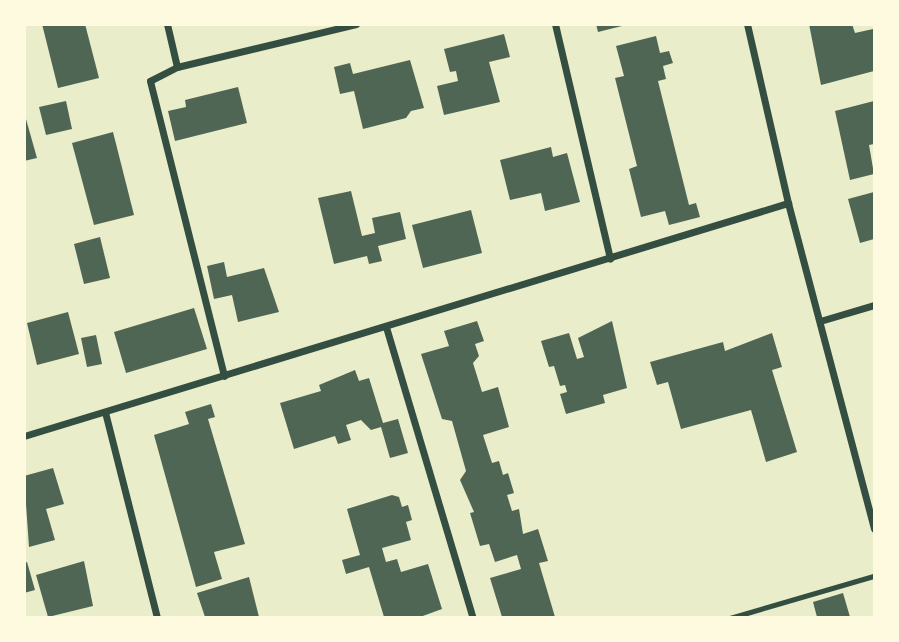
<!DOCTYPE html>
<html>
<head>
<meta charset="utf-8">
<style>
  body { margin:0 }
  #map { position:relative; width:899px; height:642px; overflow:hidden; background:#e9edc9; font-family:Poppins,sans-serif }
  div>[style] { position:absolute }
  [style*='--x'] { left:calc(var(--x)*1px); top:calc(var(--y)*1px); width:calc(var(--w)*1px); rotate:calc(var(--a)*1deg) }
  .building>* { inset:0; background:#4f6655 }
  .path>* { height:4.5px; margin:-2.25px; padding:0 2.25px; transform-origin:2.25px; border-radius:2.25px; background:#344e41 }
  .minor>* { height:7px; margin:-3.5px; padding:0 3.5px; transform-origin:3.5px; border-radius:3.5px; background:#344e41 }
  span { translate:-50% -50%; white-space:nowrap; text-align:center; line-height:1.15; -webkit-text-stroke:7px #fefae0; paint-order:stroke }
  .frame { position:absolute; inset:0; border:26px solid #fefae0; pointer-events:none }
</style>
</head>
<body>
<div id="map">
  <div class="building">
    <div style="clip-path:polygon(42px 24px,85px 24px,99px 78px,58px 88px)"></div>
    <div style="clip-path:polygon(596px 24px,626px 24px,626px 25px,598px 32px)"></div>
    <div style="clip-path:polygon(809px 24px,852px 24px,855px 33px,873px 29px,874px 71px,821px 85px)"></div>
    <div style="clip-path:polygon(504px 34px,510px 57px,489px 62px,500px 102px,444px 115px,437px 86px,458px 81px,456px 71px,450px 72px,444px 49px)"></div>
    <div style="clip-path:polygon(656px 36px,660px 53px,669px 51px,673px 63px,663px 66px,666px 79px,658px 81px,689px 205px,696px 203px,700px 217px,669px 225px,665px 211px,641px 217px,629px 169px,637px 166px,615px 78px,624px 76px,616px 46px)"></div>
    <div style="clip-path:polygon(410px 60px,424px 108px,411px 111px,406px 118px,363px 129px,354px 91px,340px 94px,334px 67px,350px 63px,353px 74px)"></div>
    <div style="clip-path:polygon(238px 87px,247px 123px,175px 141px,168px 111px,186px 107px,185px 100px)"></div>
    <div style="clip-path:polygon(66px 101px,72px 129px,46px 135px,39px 107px)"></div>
    <div style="clip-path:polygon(874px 101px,874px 144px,869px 145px,874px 174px,850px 180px,835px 111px)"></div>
    <div style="clip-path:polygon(24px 112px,37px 158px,24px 161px)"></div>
    <div style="clip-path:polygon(113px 132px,134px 215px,94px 225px,72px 143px)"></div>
    <div style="clip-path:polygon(551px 147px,553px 157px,567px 153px,580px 202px,545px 211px,541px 193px,510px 200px,500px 160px)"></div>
    <div style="clip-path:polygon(351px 191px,362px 236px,375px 233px,372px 218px,400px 212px,406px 239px,378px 246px,382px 261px,369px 264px,367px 256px,334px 264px,318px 198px)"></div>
    <div style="clip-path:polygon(874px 192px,874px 239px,860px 243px,848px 199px)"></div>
    <div style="clip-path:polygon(471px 210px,482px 253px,423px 268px,412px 225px)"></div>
    <div style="clip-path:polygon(100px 237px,110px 278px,84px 284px,74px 244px)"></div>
    <div style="clip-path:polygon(224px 262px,227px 277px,264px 268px,279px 312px,238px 322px,232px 295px,214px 299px,207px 266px)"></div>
    <div style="clip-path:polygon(194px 308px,207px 349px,126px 373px,114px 332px)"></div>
    <div style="clip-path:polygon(68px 312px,79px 354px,37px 365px,27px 323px)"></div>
    <div style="clip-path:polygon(477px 321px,484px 341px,475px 344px,479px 356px,473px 363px,482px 392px,498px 387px,509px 427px,483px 435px,492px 463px,499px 461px,503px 475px,508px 473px,514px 493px,507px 495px,512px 511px,519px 509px,523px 534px,538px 529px,548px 561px,539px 563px,555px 617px,502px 617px,490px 578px,521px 569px,517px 555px,495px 562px,489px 544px,480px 546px,470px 513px,474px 512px,460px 480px,466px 471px,452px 421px,442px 419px,421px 354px,449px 346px,444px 331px)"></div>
    <div style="clip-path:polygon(612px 321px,627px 388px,603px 395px,605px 403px,566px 414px,560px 394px,567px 392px,565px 385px,560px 386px,554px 366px,549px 367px,541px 341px,569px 333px,577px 359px,584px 357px,578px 338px)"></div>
    <div style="clip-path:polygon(772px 333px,782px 367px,772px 370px,797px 452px,766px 462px,751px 410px,681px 429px,668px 382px,657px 385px,650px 362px,723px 342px,725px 351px)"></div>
    <div style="clip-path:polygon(96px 335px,102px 364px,87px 367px,81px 338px)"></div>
    <div style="clip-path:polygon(355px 370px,359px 381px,369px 378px,383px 423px,398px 419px,408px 453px,390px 458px,381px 427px,371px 430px,361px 420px,346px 425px,351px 440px,338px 444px,335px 436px,294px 449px,280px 403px,321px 391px,319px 385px)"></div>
    <div style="clip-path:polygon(211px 404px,215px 417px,208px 419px,245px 544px,214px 552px,222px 579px,196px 587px,154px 435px,189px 424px,185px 412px)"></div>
    <div style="clip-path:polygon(53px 468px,64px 504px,46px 509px,55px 540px,29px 547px,24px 476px)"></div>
    <div style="clip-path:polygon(392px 495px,399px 497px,402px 507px,408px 505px,412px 520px,406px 522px,411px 540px,382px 548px,386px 562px,397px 559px,401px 572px,428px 564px,442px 609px,420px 617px,384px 617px,369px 567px,346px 574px,342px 560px,360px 555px,347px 509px)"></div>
    <div style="clip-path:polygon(84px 561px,93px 606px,48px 617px,36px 575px)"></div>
    <div style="clip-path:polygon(27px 562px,35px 590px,24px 593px,24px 563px)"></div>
    <div style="clip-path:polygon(249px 577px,259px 617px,205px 617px,197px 593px)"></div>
    <div style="clip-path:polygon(843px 593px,850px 617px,817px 617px,813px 602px)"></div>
  </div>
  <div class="path">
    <div style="--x:730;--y:618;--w:150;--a:-16.3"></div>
  </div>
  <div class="minor">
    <div style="--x:167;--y:24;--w:44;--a:76.9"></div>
    <div style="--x:177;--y:67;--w:184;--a:-13.5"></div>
    <div style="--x:555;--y:24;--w:241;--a:76.8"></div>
    <div style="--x:747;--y:24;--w:184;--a:77.1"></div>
    <div style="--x:788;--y:203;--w:337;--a:75.2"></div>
    <div style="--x:177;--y:67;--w:30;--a:153"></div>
    <div style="--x:150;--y:81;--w:304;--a:75.9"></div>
    <div style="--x:820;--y:321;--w:56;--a:-16.5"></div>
    <div style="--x:386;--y:327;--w:304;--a:73.4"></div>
    <div style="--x:105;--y:412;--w:212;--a:75.8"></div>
    <div style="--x:24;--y:436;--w:799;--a:-16.96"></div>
  </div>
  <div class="frame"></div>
</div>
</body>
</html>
